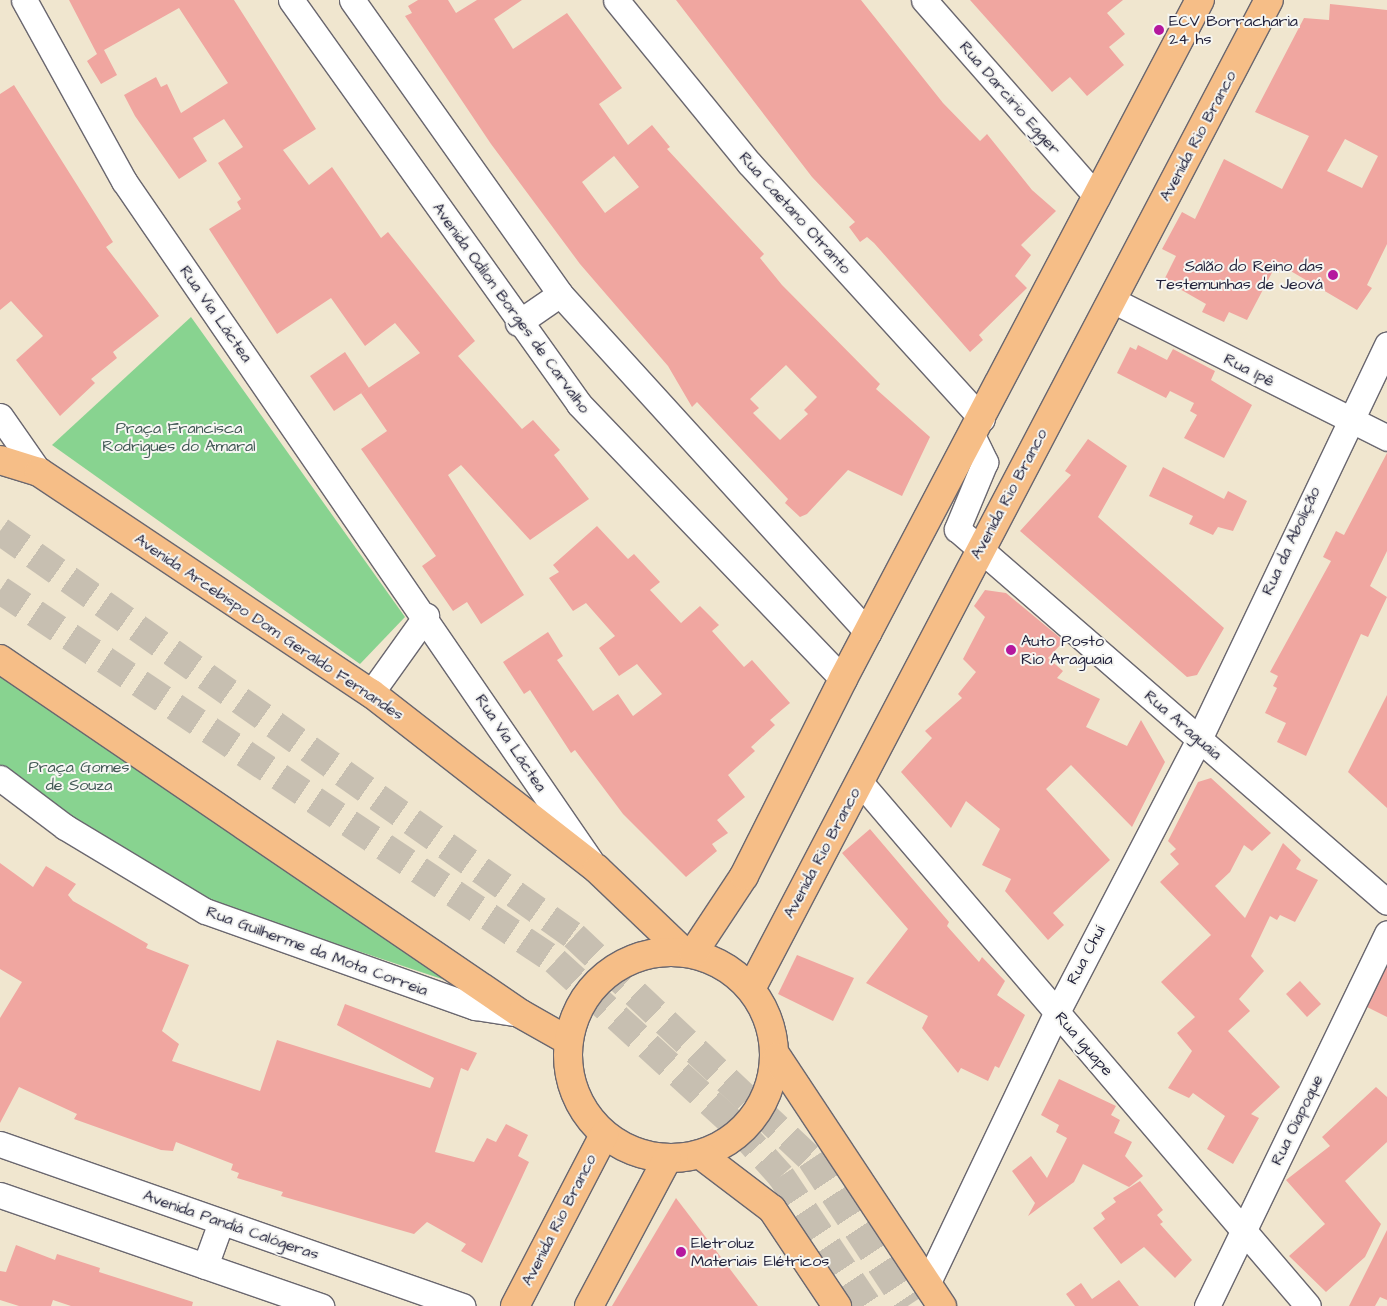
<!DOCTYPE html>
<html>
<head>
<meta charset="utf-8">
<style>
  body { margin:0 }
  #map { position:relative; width:1387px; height:1306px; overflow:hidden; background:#f0e6cf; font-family:"Architects Daughter",sans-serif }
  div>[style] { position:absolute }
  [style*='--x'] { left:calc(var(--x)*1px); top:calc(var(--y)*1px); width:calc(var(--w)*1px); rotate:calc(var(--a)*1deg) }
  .green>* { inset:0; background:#88d390 }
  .building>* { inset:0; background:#f0a6a0 }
  .major-tunnel>* { height:28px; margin-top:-14px; transform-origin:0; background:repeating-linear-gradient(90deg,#c7bfb1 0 28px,transparent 0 42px) }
  .roads { filter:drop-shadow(1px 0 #6a676f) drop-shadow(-1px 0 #6a676f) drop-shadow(0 1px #6a676f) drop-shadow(0 -1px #6a676f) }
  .minor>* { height:25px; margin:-12.5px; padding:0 12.5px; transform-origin:12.5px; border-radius:12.5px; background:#fff }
  .major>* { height:28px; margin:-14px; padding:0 14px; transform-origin:14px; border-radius:14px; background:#f6be87 }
  .major>.ring { margin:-14px; padding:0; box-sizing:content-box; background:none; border:28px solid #f6be87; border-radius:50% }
  .dots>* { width:14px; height:14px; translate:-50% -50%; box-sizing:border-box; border:2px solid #f6f6f2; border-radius:50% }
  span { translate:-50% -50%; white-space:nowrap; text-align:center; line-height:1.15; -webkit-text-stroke:4px #f6f6f2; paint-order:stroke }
  .poi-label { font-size:16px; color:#22223b }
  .left { translate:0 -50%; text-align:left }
  .right { translate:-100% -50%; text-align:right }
  .street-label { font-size:16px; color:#22223b }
  .park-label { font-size:16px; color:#415754 }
</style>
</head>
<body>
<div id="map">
  <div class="green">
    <div style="clip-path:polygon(191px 317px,405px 617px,360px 664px,52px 445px)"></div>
    <div style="clip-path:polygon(0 666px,451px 982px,204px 900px,55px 815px,0 765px)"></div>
  </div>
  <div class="building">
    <div style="clip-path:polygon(69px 0,234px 0,316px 129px,283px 150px,309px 185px,332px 167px,381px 238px,388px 232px,475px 341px,458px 356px,522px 429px,533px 420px,560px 450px,554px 455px,589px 499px,530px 540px,461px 465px,448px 475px,524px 595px,481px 624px,467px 602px,453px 611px,422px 566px,436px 556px,361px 449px,387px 431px,361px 393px,420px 353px,395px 323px,365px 346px,331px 298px,277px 334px,209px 229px,241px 209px,237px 202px,241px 199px,218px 163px,243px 147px,224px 119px,193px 138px,207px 161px,179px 179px,135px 116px,124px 95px,156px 77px,161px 87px,167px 84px,181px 113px,228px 83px,179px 8px,104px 50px,117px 75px,101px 84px,87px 61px,97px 54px)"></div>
    <div style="clip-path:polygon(evenodd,418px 0,448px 0,456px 13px,477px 0,522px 0,494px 19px,513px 49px,567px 13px,622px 88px,599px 104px,628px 145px,652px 125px,670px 147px,667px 149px,764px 254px,760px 258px,782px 285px,880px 384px,876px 389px,930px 437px,902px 496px,848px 470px,807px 514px,800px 517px,785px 503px,788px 499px,697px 402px,692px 407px,668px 366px,580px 264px,491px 144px,405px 16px,412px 13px,408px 6px,418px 0,614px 156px,639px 187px,605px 213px,582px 182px,614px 156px,418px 0,786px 365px,817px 397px,804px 410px,808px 414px,780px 440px,753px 413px,759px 408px,750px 399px,786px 365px)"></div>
    <div style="clip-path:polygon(676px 0,861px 0,943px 103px,980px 141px,987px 134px,1032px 190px,1056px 211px,1021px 245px,1031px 255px,1015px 276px,1027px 288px,979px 335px,983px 340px,970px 352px,874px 243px,867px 237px,860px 242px,849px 227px,855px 222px,812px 177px)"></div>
    <div style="clip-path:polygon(970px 0,1123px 0,1107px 13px,1125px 34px,1109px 47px,1124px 65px,1087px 96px,1070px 77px,1052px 92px)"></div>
    <div style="clip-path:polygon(evenodd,1330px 4px,1387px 10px,1387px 244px,1367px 285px,1372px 288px,1357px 310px,1277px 263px,1247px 320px,1229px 312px,1224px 322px,1202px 312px,1206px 304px,1164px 280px,1176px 256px,1162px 249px,1182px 212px,1195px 219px,1224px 159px,1282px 189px,1309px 136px,1255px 112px,1304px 18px,1329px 20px,1330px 4px,1345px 139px,1378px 156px,1362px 188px,1327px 171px,1345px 139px)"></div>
    <div style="clip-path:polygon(14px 85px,113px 242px,106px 247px,159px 316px,113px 352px,117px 358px,91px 379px,95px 383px,60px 416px,16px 360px,43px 336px,11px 301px,0 310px,0 94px)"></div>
    <div style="clip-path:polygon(1138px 345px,1167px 360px,1173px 349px,1215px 371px,1211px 380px,1252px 405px,1224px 458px,1184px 438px,1197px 415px,1190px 411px,1194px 403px,1170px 391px,1166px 398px,1117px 373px,1130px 347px,1136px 350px)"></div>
    <div style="clip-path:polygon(345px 352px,369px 388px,334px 411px,310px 376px)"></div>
    <div style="clip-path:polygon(1088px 439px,1127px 466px,1098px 517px,1224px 628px,1197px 675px,1187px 677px,1020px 531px,1071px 475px,1065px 471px)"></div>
    <div style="clip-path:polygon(1387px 453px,1387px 551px,1370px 586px,1387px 597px,1368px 637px,1361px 634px,1306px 756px,1277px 742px,1286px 723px,1265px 713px,1277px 688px,1273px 686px,1278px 676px,1270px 672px,1331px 561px,1323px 557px,1336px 531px,1344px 535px)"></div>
    <div style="clip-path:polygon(1163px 467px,1224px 499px,1228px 491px,1247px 501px,1233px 531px,1218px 527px,1213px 535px,1189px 524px,1193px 516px,1149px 496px)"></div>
    <div style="clip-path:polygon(597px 526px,628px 559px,634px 554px,660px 582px,650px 590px,681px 623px,700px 606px,719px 625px,712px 631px,744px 667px,752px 660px,790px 703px,770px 720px,775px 725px,751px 747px,755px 751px,728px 775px,745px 797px,717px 820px,728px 833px,712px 844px,717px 851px,686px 877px,623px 814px,575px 750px,571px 753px,530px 690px,524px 694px,503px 662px,548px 632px,563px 656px,557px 660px,593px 711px,618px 694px,633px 716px,662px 694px,637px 664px,619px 676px,599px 648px,615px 636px,586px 603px,573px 611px,549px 578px,559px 572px,553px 565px)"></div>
    <div style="clip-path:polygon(985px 590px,1006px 593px,1064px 641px,1048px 658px,1063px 671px,1057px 678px,1100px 699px,1086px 727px,1127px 746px,1141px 720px,1165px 762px,1132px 827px,1071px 765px,1046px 789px,1110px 860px,1053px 913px,1064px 925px,1048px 940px,1005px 891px,1011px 879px,982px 865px,1000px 829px,966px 801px,951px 828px,901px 772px,932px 738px,925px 731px,962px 698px,958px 694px,976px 672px,963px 659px,985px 617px,974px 606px)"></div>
    <div style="clip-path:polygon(1387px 695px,1387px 808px,1348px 772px)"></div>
    <div style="clip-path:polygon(1211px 778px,1271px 833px,1252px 851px,1244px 845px,1230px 872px,1215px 886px,1245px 918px,1283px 843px,1301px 860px,1296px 869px,1318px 880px,1295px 922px,1280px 915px,1277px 920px,1270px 916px,1251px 956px,1264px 971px,1239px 999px,1250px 1011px,1228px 1031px,1280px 1087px,1251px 1114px,1259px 1118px,1233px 1164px,1207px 1149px,1225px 1116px,1193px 1093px,1189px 1098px,1168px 1088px,1192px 1051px,1177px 1033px,1195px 1017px,1161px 982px,1211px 935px,1160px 882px,1179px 864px,1170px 854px,1176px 849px,1168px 841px,1198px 782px)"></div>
    <div style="clip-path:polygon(870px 829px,949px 922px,947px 926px,979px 962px,982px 957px,1005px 981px,997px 995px,1025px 1015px,999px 1068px,995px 1066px,988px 1081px,961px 1068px,958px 1073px,922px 1028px,928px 1016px,866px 983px,908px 929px,842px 853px)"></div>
    <div style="clip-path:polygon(0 863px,33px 887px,46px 866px,76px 884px,68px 895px,73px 901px,148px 944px,146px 948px,189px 965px,162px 1031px,179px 1044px,172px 1061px,260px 1091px,277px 1040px,430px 1088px,434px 1078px,337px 1025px,345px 1004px,477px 1053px,468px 1071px,461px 1068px,435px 1152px,474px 1162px,487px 1138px,496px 1142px,506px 1124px,528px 1135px,518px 1156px,529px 1162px,482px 1263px,461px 1251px,466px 1244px,427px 1222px,414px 1234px,281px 1196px,283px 1192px,237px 1178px,239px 1173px,231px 1170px,233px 1164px,176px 1142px,173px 1151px,161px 1150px,74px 1119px,77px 1114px,19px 1087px,0 1123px,0 1018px,22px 982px,0 969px)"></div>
    <div style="clip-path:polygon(797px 955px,854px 978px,833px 1021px,778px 994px)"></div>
    <div style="clip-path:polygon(1387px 966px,1387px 1017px,1367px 1007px)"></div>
    <div style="clip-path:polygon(1300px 981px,1321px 1004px,1307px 1017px,1286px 994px)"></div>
    <div style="clip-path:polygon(1059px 1079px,1116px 1106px,1111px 1115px,1120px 1120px,1114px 1133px,1132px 1142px,1125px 1156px,1143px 1176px,1129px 1187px,1083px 1164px,1074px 1182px,1028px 1216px,1035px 1203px,1012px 1171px,1031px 1156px,1047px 1178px,1067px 1138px,1056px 1132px,1059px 1125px,1041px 1115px)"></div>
    <div style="clip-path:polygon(1376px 1087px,1387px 1097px,1387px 1142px,1345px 1181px,1381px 1224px,1365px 1257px,1326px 1292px,1289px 1256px,1325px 1224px,1286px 1180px,1330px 1146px,1322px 1137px)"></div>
    <div style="clip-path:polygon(1140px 1181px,1163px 1210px,1157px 1215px,1163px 1222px,1160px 1224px,1192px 1260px,1175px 1278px,1144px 1247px,1121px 1264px,1093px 1228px,1105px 1219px,1101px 1213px,1116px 1202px,1113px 1198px)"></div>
    <div style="clip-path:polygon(676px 1198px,758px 1306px,612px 1306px)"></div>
    <div style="clip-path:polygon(1387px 1230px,1387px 1300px,1380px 1297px,1375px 1306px,1349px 1306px)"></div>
    <div style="clip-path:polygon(16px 1245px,55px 1260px,57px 1254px,100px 1268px,99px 1272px,193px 1302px,192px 1306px,71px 1306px,53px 1300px,51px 1306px,19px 1306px,0 1300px,0 1271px,6px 1272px)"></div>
    <div style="clip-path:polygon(1119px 1280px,1139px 1306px,1075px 1306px,1066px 1294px,1081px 1283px,1092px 1299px)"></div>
  </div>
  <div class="major-tunnel">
    <div style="--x:0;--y:531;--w:702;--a:35.21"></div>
    <div style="--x:574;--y:936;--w:325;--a:43.3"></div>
    <div style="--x:811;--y:1159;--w:176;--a:56.6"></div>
    <div style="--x:0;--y:590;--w:668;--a:33.76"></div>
    <div style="--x:555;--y:961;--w:246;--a:42.4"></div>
    <div style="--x:737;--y:1127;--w:66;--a:48.1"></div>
    <div style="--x:781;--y:1176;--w:156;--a:56.2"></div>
  </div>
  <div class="roads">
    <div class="minor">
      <div style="--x:24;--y:0;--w:207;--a:61.1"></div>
      <div style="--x:124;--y:181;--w:824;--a:55.54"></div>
      <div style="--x:291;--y:0;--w:496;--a:54.5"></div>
      <div style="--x:579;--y:404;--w:381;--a:46.2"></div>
      <div style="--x:352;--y:0;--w:360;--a:54.7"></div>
      <div style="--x:560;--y:294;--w:458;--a:47.7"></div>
      <div style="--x:616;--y:0;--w:210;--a:50.8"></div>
      <div style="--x:749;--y:163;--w:346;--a:47.7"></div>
      <div style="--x:924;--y:0;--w:262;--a:48.7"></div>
      <div style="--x:1112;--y:300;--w:308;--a:26.6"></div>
      <div style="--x:518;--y:323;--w:51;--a:-34.6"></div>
      <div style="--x:0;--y:416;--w:68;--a:55.1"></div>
      <div style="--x:973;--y:437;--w:28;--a:64"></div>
      <div style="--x:985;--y:462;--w:73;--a:112.7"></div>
      <div style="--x:957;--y:529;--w:569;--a:40.94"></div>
      <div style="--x:371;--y:693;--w:95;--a:-54.5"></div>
      <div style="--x:0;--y:778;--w:81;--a:37"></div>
      <div style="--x:65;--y:827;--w:163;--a:31"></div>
      <div style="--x:205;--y:911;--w:287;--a:19.6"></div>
      <div style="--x:475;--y:1007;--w:47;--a:8.7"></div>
      <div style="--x:860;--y:782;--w:689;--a:49.47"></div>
      <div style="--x:0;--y:1144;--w:490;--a:19.3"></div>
      <div style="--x:0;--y:1195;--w:340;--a:19.1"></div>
      <div style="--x:205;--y:1266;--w:47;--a:-70"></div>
      <div style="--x:928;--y:1282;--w:299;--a:-64.5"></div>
      <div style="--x:1057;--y:1012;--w:308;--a:-62.5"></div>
      <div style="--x:1199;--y:739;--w:437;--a:-64.5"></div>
      <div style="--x:1207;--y:1306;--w:414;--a:-64.2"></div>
    </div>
    <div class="major">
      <div style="--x:0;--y:460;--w:41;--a:17.1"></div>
      <div style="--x:39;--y:472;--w:399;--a:33.7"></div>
      <div style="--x:371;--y:693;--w:286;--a:37.9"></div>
      <div style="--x:597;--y:869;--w:120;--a:43.7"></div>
      <div style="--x:0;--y:659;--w:630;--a:34.27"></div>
      <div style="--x:521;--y:1014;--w:53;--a:29.5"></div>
      <div class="ring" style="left:568px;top:952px;width:178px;height:178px"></div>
      <div style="--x:693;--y:953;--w:92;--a:-56.5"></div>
      <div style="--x:744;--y:876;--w:220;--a:-63.3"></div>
      <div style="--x:843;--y:679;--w:767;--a:-62.27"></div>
      <div style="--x:751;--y:989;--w:1116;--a:-62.36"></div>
      <div style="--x:777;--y:1057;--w:299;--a:56.5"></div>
      <div style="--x:701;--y:1155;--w:89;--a:37.3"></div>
      <div style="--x:772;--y:1209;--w:117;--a:56.2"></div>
      <div style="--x:515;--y:1306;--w:193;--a:-62.5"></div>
      <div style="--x:589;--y:1306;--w:166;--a:-62"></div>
    </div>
  </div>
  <div class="dots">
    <div style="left:1159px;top:30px;background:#b5179e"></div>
    <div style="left:1333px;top:275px;background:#b5179e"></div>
    <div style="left:1011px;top:650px;background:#b5179e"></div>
    <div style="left:681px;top:1252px;background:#b5179e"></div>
  </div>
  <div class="poi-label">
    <span class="left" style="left:1169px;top:30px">ECV Borracharia<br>24 hs</span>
    <span class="right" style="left:1323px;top:275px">Salão do Reino das<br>Testemunhas de Jeová</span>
    <span class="left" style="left:1021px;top:650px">Auto Posto<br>Rio Araguaia</span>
    <span class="left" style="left:691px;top:1252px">Eletroluz<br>Materiais Elétricos</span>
  </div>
  <div class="street-label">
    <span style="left:1010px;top:98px;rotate:49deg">Rua Darcirio Egger</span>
    <span style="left:1198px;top:136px;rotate:-62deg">Avenida Rio Branco</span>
    <span style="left:795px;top:213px;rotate:48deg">Rua Caetano Otranto</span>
    <span style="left:511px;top:308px;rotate:54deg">Avenida Odilon Borges de Carvalho</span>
    <span style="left:216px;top:314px;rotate:55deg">Rua Via Láctea</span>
    <span style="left:1249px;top:370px;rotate:27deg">Rua Ipê</span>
    <span style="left:1009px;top:494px;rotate:-62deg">Avenida Rio Branco</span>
    <span style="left:1291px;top:541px;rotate:-65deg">Rua da Abolição</span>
    <span style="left:269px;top:627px;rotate:34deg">Avenida Arcebispo Dom Geraldo Fernandes</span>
    <span style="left:1183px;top:725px;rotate:41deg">Rua Araguaia</span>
    <span style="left:511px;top:743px;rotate:56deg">Rua Via Láctea</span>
    <span style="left:822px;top:853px;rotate:-62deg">Avenida Rio Branco</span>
    <span style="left:317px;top:951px;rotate:20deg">Rua Guilherme da Mota Correia</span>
    <span style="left:1086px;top:955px;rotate:-62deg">Rua Chuí</span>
    <span style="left:1084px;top:1044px;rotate:49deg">Rua Iguape</span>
    <span style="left:1297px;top:1120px;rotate:-64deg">Rua Oiapoque</span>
    <span style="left:559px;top:1220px;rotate:-63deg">Avenida Rio Branco</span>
    <span style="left:231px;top:1225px;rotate:19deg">Avenida Pandiá Calógeras</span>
  </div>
  <div class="park-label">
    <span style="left:179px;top:437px">Praça Francisca<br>Rodrigues do Amaral</span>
    <span style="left:79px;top:776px">Praça Gomes<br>de Souza</span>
  </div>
</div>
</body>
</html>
